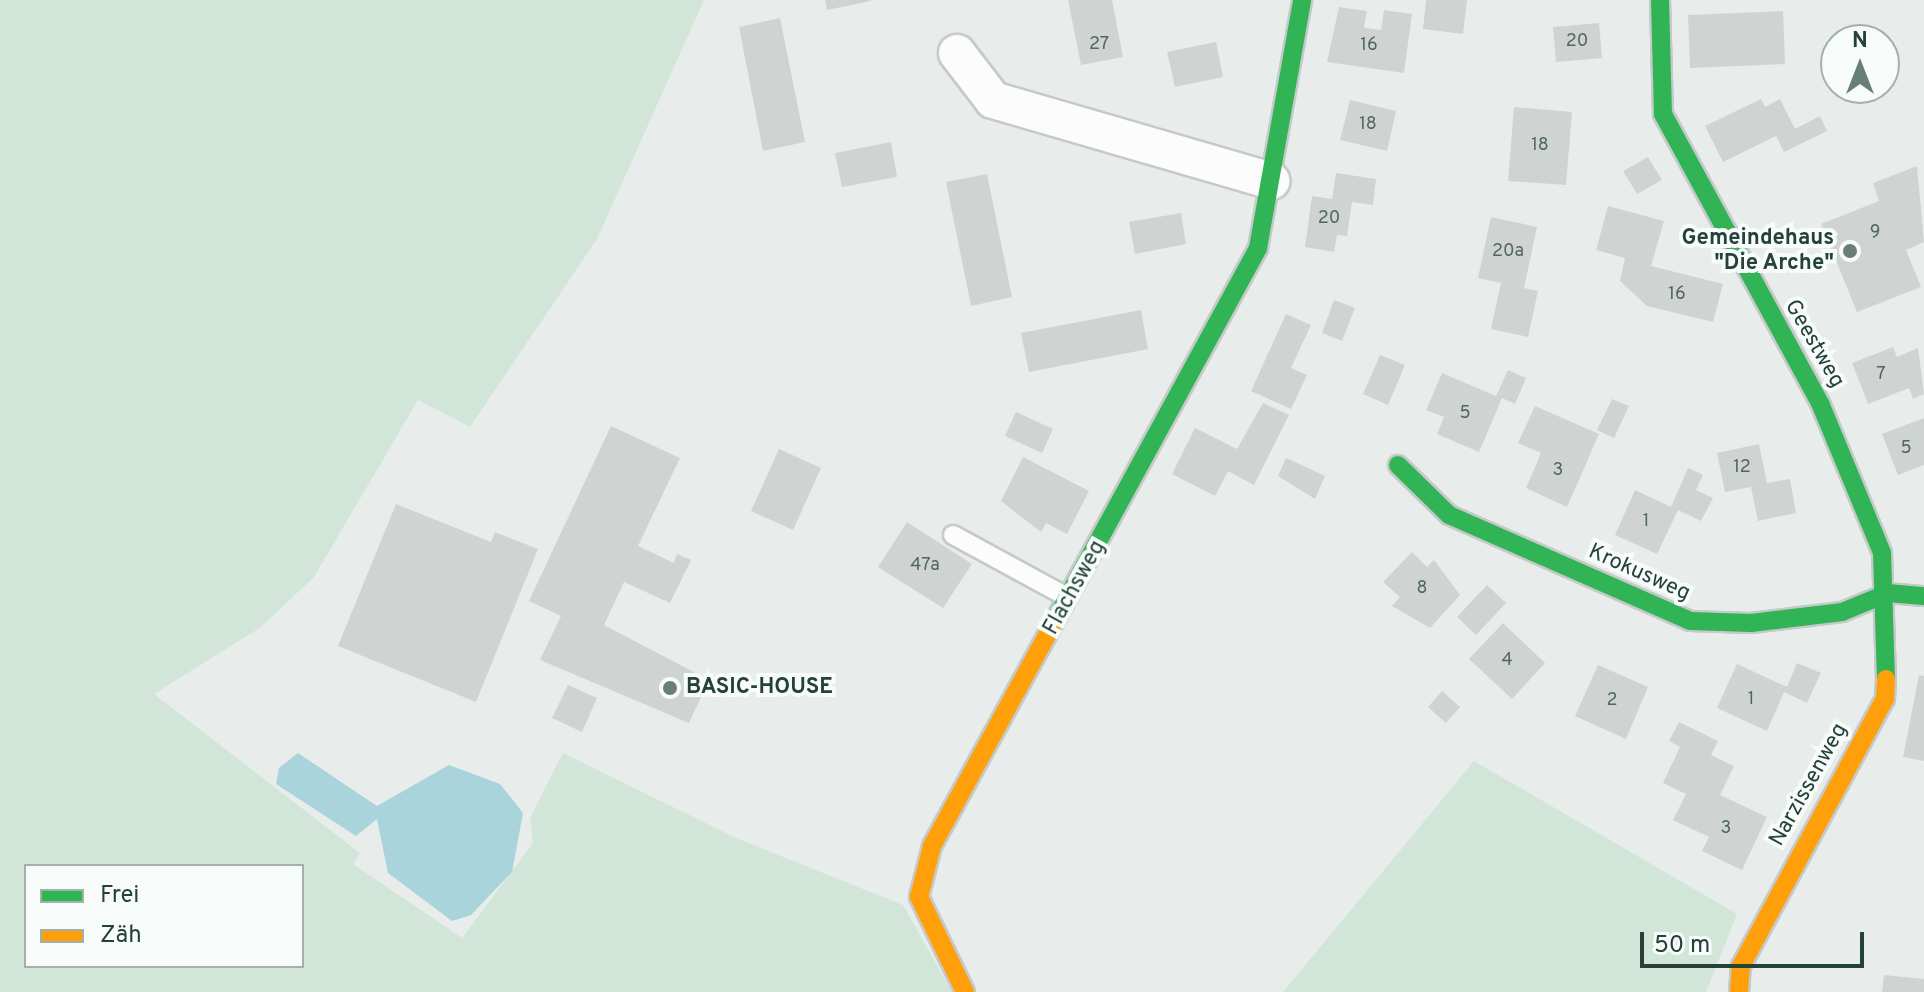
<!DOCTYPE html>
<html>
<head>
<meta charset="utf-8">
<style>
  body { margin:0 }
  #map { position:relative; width:1924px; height:992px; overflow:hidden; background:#e8edeb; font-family:Overpass,sans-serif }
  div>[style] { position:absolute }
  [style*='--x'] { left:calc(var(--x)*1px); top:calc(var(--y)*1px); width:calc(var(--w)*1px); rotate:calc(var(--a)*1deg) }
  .green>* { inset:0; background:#d1e6d8 }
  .water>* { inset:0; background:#a9d4db }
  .building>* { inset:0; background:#cfd4d2 }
  .roads { filter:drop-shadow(2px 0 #c5cac8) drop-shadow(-2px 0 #c5cac8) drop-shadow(0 2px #c5cac8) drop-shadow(0 -2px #c5cac8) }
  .lane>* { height:18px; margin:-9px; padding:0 9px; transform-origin:9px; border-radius:9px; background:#fcfcfc }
  .street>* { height:36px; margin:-18px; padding:0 18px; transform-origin:18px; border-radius:18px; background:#fcfcfc }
  .fast>* { height:18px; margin:-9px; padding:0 9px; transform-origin:9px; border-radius:9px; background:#30b455 }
  .slow>* { height:18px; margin:-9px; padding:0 9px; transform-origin:9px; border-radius:9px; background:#ff9f0a }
  .dots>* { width:22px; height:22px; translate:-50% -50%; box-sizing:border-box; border:4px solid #f7fbf9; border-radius:50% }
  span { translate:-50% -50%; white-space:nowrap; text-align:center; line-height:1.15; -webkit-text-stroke:8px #f7fbf9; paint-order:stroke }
  .number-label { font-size:18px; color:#506761 }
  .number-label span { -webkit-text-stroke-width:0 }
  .poi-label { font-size:22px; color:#24423a; font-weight:700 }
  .right { translate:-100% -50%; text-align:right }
  .left { translate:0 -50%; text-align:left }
  .street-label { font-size:22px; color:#24423a }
  .legend { position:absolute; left:24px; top:864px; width:280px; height:104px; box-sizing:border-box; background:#f7fbf9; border:2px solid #a3b1ad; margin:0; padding:10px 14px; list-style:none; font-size:24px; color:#24423a }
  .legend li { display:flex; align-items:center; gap:16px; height:40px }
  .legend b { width:40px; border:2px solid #a3b1ad }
  .north { position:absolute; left:1820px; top:24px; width:80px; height:80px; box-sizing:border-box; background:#f7fbf9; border:2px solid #a3b1ad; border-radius:50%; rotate:0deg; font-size:22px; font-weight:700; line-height:32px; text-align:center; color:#24423a }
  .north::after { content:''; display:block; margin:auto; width:28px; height:36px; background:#697e78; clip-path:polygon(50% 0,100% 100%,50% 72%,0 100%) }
  .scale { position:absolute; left:1640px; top:932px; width:224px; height:36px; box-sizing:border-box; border:4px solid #24423a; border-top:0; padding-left:10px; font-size:24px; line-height:28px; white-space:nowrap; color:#24423a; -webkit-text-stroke:6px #f7fbf9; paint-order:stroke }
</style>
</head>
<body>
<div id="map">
  <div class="green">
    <div style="clip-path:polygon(evenodd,0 0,704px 0,597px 239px,470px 427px,418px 400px,314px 577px,261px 627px,154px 694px,360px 853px,353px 864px,462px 938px,533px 843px,530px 818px,563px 753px,736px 838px,903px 905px,952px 992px,0 992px,0 0,26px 866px,302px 866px,302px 966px,26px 966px,26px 866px)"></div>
    <div style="clip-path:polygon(1474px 761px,1737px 914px,1706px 992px,1283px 992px)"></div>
  </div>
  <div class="water">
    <div style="clip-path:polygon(298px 753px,377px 806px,449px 765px,500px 784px,523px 813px,512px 872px,471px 915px,452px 921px,388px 873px,377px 819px,356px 836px,276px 784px,279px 768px)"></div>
  </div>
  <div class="building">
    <div style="clip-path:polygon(825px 0,871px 0,871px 1px,827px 10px)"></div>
    <div style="clip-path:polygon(1068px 0,1112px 0,1123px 57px,1081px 65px)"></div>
    <div style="clip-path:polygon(1426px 0,1467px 0,1463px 34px,1423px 29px)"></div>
    <div style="clip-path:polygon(1339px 7px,1367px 11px,1364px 28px,1381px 30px,1384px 10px,1412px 14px,1404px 73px,1327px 62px)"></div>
    <div style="clip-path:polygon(1783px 11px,1785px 64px,1690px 68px,1688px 15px)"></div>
    <div style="clip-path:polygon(780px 18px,805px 142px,763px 151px,739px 27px)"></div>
    <div style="clip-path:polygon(1599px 23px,1602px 58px,1556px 62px,1553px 27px)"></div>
    <div style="clip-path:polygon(1216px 42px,1223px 77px,1175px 87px,1167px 52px)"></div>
    <div style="clip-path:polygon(1761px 99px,1765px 107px,1780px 99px,1795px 129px,1820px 116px,1827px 131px,1784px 152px,1776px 136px,1723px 162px,1705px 126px)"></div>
    <div style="clip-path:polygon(1350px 100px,1396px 111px,1387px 151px,1340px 140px)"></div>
    <div style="clip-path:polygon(1514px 107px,1572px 112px,1566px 185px,1508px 181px)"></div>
    <div style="clip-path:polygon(891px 142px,897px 177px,842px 187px,835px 153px)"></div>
    <div style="clip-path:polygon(1648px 157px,1662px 180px,1637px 194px,1623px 171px)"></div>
    <div style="clip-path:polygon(1917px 166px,1924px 242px,1906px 250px,1921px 287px,1857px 312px,1821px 224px,1879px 201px,1873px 183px)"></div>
    <div style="clip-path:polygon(1336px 173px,1376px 179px,1373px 205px,1352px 202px,1347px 236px,1337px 235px,1334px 252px,1305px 247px,1312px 196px,1332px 199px)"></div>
    <div style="clip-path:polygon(987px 174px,1012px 297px,971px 306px,946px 182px)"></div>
    <div style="clip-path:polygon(1608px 206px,1664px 221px,1651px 266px,1723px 284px,1713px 322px,1647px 306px,1620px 281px,1625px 258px,1596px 250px)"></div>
    <div style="clip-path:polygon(1181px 213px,1186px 244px,1135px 254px,1129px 222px)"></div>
    <div style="clip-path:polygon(1491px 217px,1537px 227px,1524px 288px,1538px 291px,1528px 337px,1491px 329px,1501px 283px,1478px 278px)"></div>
    <div style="clip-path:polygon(1334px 300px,1355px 308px,1342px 341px,1322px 333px)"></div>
    <div style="clip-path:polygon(1141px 310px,1148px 349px,1029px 372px,1021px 333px)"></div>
    <div style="clip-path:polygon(1286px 314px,1311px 325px,1291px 368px,1307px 375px,1291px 409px,1251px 391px)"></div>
    <div style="clip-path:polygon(1893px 347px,1897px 357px,1918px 348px,1924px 394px,1913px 399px,1909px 388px,1868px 404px,1852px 363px)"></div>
    <div style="clip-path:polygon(1380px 355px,1405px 365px,1388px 405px,1363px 394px)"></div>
    <div style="clip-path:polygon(1508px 370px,1526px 378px,1515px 404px,1502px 398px,1479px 452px,1437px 434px,1444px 417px,1426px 410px,1442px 373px,1496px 396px)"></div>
    <div style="clip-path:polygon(1612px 399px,1629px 406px,1614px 438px,1597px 430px)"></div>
    <div style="clip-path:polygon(1263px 403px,1289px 415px,1254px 485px,1228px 471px,1215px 496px,1172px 474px,1195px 428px,1237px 449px)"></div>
    <div style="clip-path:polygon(1535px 406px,1599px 434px,1567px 507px,1526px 488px,1541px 453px,1518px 443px)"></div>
    <div style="clip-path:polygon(1016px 412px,1053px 429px,1042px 453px,1005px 436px)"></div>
    <div style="clip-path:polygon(1924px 418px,1924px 465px,1898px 475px,1882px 434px)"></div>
    <div style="clip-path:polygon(611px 426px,680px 458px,638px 546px,674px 563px,677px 554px,691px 560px,670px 603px,624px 582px,604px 625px,709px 680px,689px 723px,540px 660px,561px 616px,529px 601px)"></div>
    <div style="clip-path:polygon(1759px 444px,1767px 483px,1790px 479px,1796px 513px,1758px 521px,1751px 487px,1725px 492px,1717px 453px)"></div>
    <div style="clip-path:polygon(779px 449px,821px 468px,793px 530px,751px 511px)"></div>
    <div style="clip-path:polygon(1023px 457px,1089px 491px,1067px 534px,1046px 523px,1041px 532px,1001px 501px)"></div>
    <div style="clip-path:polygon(1286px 458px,1325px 476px,1315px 499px,1278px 476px)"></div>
    <div style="clip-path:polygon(1688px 468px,1703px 475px,1696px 490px,1713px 498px,1701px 521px,1678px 510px,1657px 554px,1615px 535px,1635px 490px,1671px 507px)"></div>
    <div style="clip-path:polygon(396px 504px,491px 542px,495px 532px,538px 549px,476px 702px,338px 646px)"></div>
    <div style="clip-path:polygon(907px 522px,972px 564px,943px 608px,878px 567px)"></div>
    <div style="clip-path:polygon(1412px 552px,1427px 567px,1434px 560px,1460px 595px,1430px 628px,1392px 606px,1400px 597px,1383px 582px)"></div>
    <div style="clip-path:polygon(1487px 585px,1506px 603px,1476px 635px,1457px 617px)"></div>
    <div style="clip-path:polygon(1503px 623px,1545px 663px,1512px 699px,1469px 659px)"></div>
    <div style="clip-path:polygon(1797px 663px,1821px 673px,1807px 703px,1784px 692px,1767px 731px,1717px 708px,1737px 664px,1787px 687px)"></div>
    <div style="clip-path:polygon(1598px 665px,1648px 687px,1626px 739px,1575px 716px)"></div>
    <div style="clip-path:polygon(1919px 675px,1924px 676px,1924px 761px,1903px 757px)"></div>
    <div style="clip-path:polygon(568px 685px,597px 698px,582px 732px,552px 718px)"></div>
    <div style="clip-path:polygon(1442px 691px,1460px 707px,1446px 723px,1428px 707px)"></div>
    <div style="clip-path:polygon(1679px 722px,1718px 741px,1711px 755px,1734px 766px,1720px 795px,1767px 817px,1742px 870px,1702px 851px,1709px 837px,1673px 820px,1686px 794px,1663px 783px,1680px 747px,1669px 741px)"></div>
    <div style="clip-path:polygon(1884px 975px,1924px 979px,1924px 992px,1882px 992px)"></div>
  </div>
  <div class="roads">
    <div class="lane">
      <div style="--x:953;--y:535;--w:130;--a:28.5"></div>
    </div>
    <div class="street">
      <div style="--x:957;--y:53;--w:59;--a:52.5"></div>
      <div style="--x:993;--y:100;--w:290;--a:16.2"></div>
    </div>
    <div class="fast">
      <div style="--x:1660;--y:0;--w:114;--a:88.5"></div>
      <div style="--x:1663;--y:114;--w:329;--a:61.5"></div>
      <div style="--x:1820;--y:403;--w:162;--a:67.5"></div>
      <div style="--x:1882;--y:553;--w:126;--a:88.2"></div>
      <div style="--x:1398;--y:465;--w:71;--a:44.4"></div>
      <div style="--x:1449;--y:515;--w:263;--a:23.7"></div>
      <div style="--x:1690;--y:621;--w:61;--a:1.9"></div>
      <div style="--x:1751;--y:623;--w:92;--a:-6.9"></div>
      <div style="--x:1842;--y:612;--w:50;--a:-22.4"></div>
      <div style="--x:1888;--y:593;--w:36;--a:5"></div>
      <div style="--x:1058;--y:615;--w:418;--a:-61.4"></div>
      <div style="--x:1258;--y:248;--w:252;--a:-79.9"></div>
    </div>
    <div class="slow">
      <div style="--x:965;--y:992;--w:106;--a:-115.8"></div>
      <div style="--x:919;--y:897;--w:53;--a:-75.7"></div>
      <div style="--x:932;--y:846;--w:263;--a:-61.4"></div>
      <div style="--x:1739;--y:992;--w:26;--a:-86"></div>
      <div style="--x:1741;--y:966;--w:303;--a:-61.7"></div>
      <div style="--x:1885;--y:699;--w:20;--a:-87"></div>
    </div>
  </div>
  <div class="dots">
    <div style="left:1850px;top:251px;background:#697e78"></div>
    <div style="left:670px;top:688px;background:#697e78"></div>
  </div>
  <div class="number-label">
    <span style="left:1577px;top:42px">20</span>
    <span style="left:1099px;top:45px">27</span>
    <span style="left:1369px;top:46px">16</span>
    <span style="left:1368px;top:125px">18</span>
    <span style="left:1540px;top:146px">18</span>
    <span style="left:1329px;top:219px">20</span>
    <span style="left:1875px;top:233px">9</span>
    <span style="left:1508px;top:252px">20a</span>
    <span style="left:1677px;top:295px">16</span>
    <span style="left:1881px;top:375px">7</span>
    <span style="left:1465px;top:414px">5</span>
    <span style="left:1906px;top:449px">5</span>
    <span style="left:1742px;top:468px">12</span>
    <span style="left:1558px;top:471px">3</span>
    <span style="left:1646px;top:522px">1</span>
    <span style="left:925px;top:566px">47a</span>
    <span style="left:1422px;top:589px">8</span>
    <span style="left:1507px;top:661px">4</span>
    <span style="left:1751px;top:700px">1</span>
    <span style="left:1612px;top:701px">2</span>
    <span style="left:1726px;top:829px">3</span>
  </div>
  <div class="poi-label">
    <span class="right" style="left:1834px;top:251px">Gemeindehaus<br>"Die Arche"</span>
    <span class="left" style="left:686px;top:688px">BASIC-HOUSE</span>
  </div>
  <div class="street-label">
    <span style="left:1814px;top:344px;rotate:60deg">Geestweg</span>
    <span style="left:1639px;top:573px;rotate:24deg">Krokusweg</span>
    <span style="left:1075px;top:588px;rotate:-61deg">Flachsweg</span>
    <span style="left:1809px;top:785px;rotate:-61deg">Narzissenweg</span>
  </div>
  <ul class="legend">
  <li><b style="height:10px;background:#30b455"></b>Frei</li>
  <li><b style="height:10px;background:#ff9f0a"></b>Zäh</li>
  </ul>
  <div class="north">N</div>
  <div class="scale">50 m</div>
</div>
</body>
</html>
